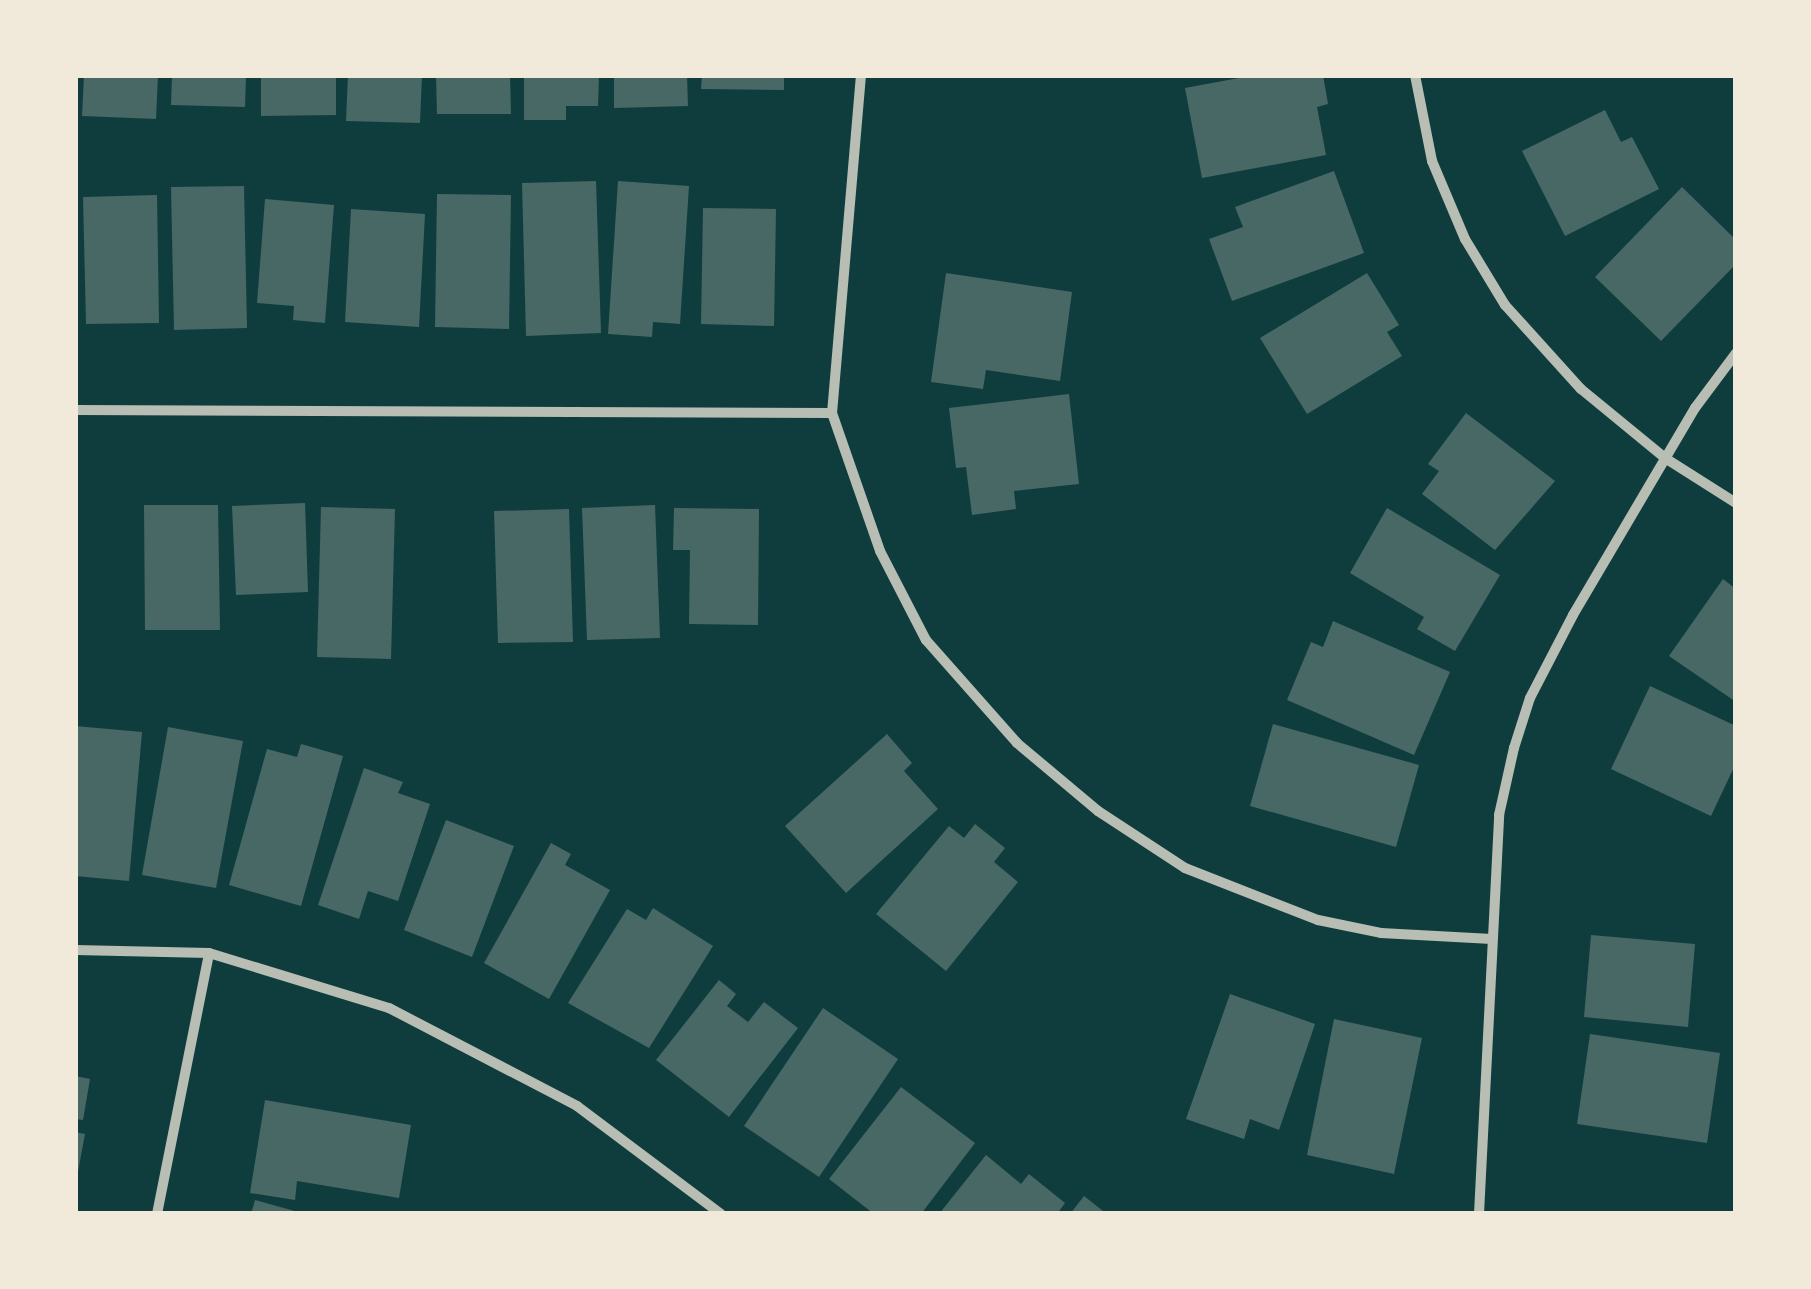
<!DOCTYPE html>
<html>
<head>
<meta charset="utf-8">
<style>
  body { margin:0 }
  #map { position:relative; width:1811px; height:1289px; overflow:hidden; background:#0f3d3e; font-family:"Crimson Pro",serif }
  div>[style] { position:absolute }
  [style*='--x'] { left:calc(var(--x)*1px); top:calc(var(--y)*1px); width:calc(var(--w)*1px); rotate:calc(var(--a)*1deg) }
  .building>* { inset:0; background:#486865 }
  .minor>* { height:10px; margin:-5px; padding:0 5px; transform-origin:5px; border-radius:5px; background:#b8beb3 }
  span { translate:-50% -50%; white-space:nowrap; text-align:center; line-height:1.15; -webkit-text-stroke:10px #f1e9da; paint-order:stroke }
  .frame { position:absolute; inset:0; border:78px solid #f1e9da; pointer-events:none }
</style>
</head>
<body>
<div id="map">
  <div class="building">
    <div style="clip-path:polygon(84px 75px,158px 75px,156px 119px,82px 116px)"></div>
    <div style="clip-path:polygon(172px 75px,246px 75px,245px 107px,171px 105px)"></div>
    <div style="clip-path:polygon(261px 75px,336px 75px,336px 115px,261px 116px)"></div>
    <div style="clip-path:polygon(348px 75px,422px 75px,420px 123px,346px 121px)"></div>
    <div style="clip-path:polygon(436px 75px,510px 75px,511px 114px,437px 114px)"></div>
    <div style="clip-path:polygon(524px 75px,599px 75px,598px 106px,566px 106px,566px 120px,524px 120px)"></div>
    <div style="clip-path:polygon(614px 75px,687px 75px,688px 106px,614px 108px)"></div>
    <div style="clip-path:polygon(702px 75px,784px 75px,784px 90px,701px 89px)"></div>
    <div style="clip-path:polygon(1255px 75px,1323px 75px,1328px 104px,1317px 107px,1326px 155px,1202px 178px,1185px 88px)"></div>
    <div style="clip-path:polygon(1605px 110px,1621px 142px,1632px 137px,1659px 189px,1565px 236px,1522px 151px)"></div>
    <div style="clip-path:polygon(1334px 171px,1364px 253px,1232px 301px,1209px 239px,1243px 227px,1235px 207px)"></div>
    <div style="clip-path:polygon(596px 181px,601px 333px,526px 336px,522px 183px)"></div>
    <div style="clip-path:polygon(618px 181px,689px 186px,680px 324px,653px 322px,652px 337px,608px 334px)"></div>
    <div style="clip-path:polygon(244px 186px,247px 328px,174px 330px,171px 187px)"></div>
    <div style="clip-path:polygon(1682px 187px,1736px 240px,1736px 264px,1661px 341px,1595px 277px)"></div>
    <div style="clip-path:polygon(437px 194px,511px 195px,509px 329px,435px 327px)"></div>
    <div style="clip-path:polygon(157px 195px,159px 323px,86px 324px,83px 197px)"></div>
    <div style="clip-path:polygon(265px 199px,334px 205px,325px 323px,293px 320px,294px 306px,257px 303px)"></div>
    <div style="clip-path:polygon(703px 208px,776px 209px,774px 326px,701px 324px)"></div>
    <div style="clip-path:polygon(351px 209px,425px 214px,419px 327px,345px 322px)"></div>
    <div style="clip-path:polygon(946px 273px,1072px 292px,1060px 381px,986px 370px,983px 389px,931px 382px)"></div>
    <div style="clip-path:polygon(1367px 273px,1399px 325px,1387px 332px,1402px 356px,1307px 414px,1260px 338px)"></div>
    <div style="clip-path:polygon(1069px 394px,1079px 484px,1014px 491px,1016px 509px,972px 515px,966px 467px,956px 468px,949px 408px)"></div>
    <div style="clip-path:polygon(1466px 413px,1555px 481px,1495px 550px,1422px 494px,1439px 471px,1428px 464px)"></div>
    <div style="clip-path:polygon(305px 503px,308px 592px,236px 595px,232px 506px)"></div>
    <div style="clip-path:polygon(144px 505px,218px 505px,220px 630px,145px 630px)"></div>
    <div style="clip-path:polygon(655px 505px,660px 638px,587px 640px,582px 508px)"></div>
    <div style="clip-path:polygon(321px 507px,395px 509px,391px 659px,317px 657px)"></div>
    <div style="clip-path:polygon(674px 508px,759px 509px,758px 625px,689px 624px,690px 550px,673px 550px)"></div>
    <div style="clip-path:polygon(1387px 508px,1500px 575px,1455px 651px,1417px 629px,1424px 617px,1350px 573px)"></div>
    <div style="clip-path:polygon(569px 509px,573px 642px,498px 643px,494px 511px)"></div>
    <div style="clip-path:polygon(1723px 579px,1736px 589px,1736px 702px,1669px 656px)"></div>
    <div style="clip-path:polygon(1333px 621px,1450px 672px,1414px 755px,1287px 700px,1311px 642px,1323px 647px)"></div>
    <div style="clip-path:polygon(1650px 686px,1736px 726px,1736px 763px,1711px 816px,1611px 769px)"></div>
    <div style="clip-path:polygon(1273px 724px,1419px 765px,1396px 847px,1250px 806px)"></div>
    <div style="clip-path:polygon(75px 726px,142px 732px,129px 881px,75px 876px)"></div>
    <div style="clip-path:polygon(168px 727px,243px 741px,216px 888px,142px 875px)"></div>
    <div style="clip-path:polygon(887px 734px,912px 763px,904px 771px,938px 809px,846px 893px,785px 826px)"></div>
    <div style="clip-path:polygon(301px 744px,343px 756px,301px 906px,229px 885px,267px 749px,297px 757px)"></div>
    <div style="clip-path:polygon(364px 768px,403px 782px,398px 793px,430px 804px,398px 901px,368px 891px,359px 919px,318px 905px)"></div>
    <div style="clip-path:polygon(446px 820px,514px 846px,472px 957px,404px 930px)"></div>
    <div style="clip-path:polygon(975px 824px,1005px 848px,994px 862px,1018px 882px,946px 971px,876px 914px,949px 826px,964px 838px)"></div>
    <div style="clip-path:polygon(551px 843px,571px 854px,565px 865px,610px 890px,549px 999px,484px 963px)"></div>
    <div style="clip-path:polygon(653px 908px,713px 946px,649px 1048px,568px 1003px,627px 909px,646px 920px)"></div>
    <div style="clip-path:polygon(1591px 935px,1695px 944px,1688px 1027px,1584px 1017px)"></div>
    <div style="clip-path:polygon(719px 980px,736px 994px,727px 1006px,748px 1022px,764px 1002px,798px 1028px,729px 1117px,656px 1060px)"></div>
    <div style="clip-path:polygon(1230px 994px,1315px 1024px,1279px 1130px,1250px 1119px,1244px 1139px,1186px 1119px)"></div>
    <div style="clip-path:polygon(823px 1008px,898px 1059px,819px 1177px,744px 1126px)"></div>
    <div style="clip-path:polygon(1334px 1019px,1422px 1038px,1394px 1174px,1307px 1155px)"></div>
    <div style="clip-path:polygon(1590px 1034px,1720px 1053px,1707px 1143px,1577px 1124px)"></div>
    <div style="clip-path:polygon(75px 1076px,90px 1079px,83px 1120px,75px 1119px)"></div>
    <div style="clip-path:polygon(901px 1087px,975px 1143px,921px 1214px,874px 1214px,829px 1179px)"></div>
    <div style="clip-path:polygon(265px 1100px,411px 1125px,399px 1198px,297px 1181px,295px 1200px,250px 1193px)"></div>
    <div style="clip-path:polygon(75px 1132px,85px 1134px,77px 1177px,75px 1176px)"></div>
    <div style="clip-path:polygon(986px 1155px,1021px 1184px,1029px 1174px,1065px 1203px,1057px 1214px,939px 1214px)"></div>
    <div style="clip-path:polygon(1084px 1196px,1107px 1214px,1070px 1214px)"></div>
    <div style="clip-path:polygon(255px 1200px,302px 1213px,302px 1214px,251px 1214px)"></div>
  </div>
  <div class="minor">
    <div style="--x:861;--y:75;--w:339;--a:94.9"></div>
    <div style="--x:832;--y:413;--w:146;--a:70.8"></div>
    <div style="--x:880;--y:551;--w:100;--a:62.7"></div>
    <div style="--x:926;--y:640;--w:137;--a:48.5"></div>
    <div style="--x:1017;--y:743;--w:106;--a:40"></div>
    <div style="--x:1098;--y:811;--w:104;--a:33.2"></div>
    <div style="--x:1185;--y:868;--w:143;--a:21.4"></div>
    <div style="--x:1318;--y:920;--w:64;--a:11.7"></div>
    <div style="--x:1381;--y:933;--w:111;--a:3.1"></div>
    <div style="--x:1415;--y:75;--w:88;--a:78.8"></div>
    <div style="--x:1432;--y:161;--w:85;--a:67.1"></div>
    <div style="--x:1465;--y:239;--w:77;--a:58.8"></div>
    <div style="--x:1505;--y:305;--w:113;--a:47.9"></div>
    <div style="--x:1581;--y:389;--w:109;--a:39.4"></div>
    <div style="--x:1665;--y:458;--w:84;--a:32.4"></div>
    <div style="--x:75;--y:410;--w:757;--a:0.23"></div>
    <div style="--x:75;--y:950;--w:134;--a:1.3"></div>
    <div style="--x:209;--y:953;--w:188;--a:17"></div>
    <div style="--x:389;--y:1008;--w:212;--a:27.5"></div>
    <div style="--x:577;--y:1106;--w:180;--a:36.9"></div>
    <div style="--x:157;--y:1214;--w:266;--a:-78.7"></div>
    <div style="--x:1479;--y:1214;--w:400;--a:-87.1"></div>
    <div style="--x:1499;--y:815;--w:69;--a:-77.4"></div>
    <div style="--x:1514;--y:748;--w:52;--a:-72.3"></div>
    <div style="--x:1530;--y:698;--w:93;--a:-62.6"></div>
    <div style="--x:1573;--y:615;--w:240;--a:-59.5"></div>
    <div style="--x:1695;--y:408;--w:69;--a:-53.3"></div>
  </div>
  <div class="frame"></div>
</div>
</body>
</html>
